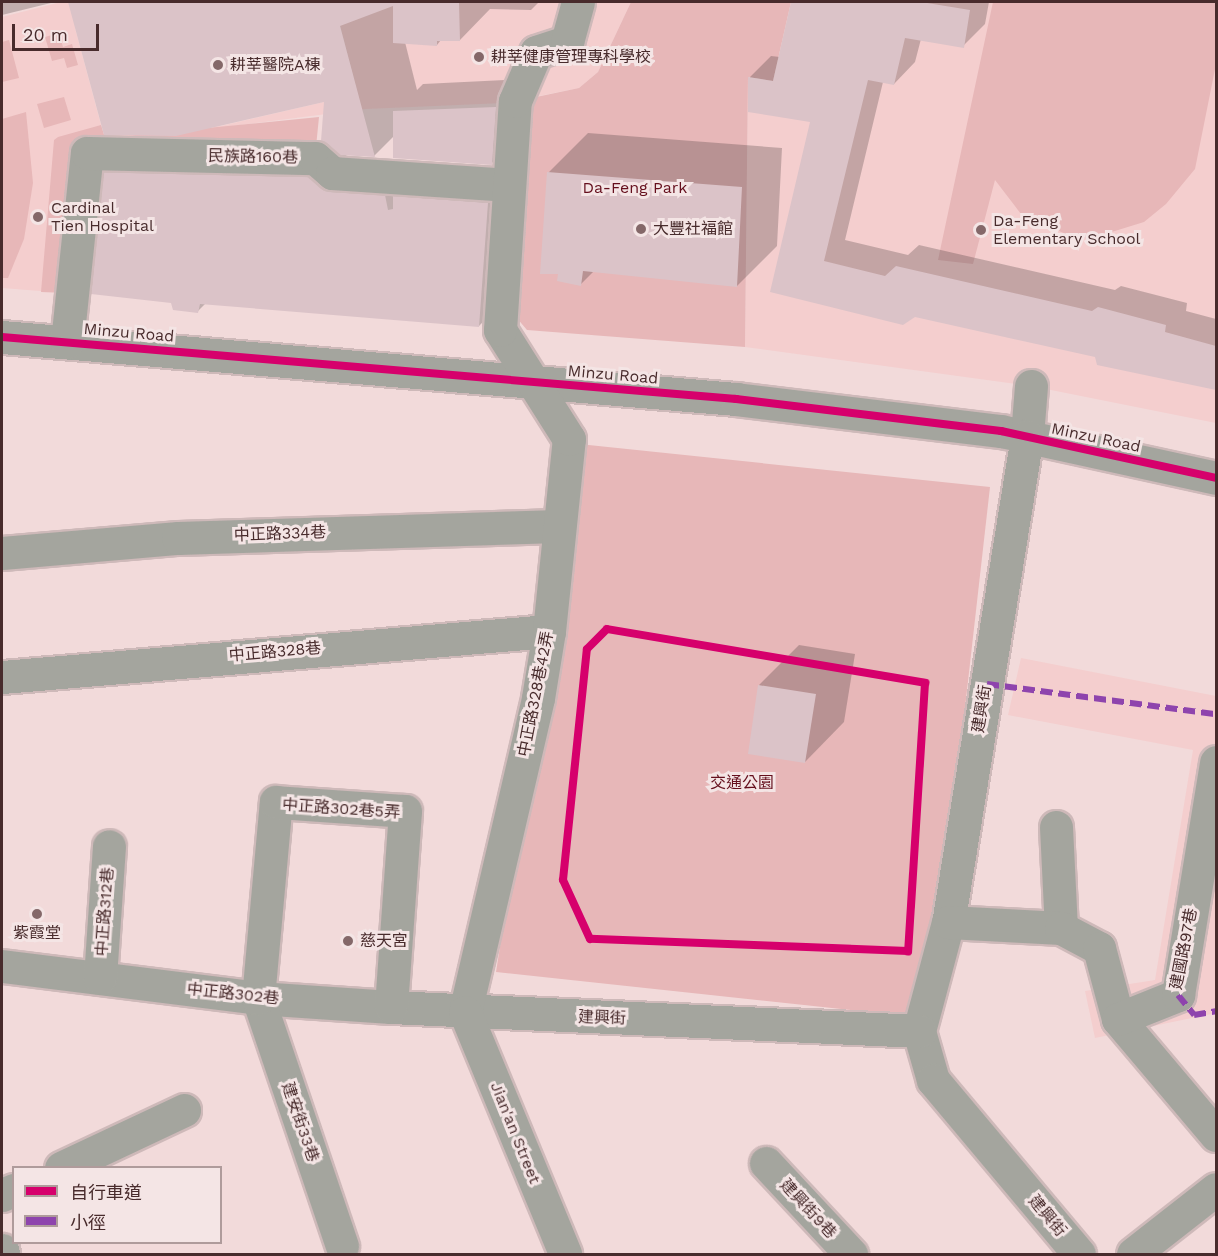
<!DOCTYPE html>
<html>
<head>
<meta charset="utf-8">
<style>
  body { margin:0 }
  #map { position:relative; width:1218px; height:1256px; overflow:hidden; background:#f2dada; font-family:"Work Sans","Noto Sans TC",sans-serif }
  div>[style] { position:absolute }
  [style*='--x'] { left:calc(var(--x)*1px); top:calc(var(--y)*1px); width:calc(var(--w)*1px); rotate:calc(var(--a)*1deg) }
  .built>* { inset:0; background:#f4cece }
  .green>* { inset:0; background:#e7b7b8 }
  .shadow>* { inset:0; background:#0003 }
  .building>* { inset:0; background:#dbc3c8 }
  .roads { filter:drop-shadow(2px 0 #ceb9b9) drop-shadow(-2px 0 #ceb9b9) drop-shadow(0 2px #ceb9b9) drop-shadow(0 -2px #ceb9b9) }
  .minor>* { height:33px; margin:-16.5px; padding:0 16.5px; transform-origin:16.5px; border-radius:16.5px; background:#a4a59e }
  .quiet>* { height:6px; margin-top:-3px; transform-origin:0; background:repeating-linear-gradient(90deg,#8e44ad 0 12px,transparent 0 18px) }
  .cycleway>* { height:8px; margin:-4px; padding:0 4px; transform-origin:4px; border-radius:4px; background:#d6006c }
  .dots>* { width:16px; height:16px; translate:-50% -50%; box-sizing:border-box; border:3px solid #f4e5e5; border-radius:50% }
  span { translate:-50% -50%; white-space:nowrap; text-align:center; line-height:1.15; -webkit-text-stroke:6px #f4e5e5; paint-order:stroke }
  .poi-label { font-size:16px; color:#482b2c }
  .left { translate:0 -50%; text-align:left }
  .street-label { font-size:16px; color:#482b2c }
  .park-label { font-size:16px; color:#650f1d }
  .frame { position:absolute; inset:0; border:3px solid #482b2c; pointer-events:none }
  .legend { position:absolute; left:12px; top:1166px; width:210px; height:78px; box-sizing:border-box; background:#f4e5e5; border:2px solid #af9b9b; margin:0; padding:8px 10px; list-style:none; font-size:18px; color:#482b2c }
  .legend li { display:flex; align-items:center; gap:12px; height:30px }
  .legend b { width:30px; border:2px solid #af9b9b }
  .scale { position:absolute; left:12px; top:24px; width:87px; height:27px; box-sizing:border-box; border:3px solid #482b2c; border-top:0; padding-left:8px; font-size:18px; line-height:21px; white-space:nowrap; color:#482b2c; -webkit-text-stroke:4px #f4e5e5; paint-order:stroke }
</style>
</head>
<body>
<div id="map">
  <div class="built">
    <div style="clip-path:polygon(61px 2px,81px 2px,88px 24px,75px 28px,104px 136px,148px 125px,221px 126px,324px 102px,361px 107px,334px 2px,631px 2px,598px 72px,579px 88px,504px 103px,366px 109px,82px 145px,66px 293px,2px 288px,2px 17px)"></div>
    <div style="clip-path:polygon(791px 2px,1216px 2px,1216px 423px,1031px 386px,745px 347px,748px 77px,773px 81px)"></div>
    <div style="clip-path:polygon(1021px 658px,1216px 696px,1216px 1013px,1095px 1038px,1085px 991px,1155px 980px,1193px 750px,1008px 715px)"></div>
  </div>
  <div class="green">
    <div style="clip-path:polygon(631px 2px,791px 2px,773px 81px,748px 77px,745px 347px,527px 330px,516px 317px,523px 232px,522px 100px,579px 88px,598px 72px)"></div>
    <div style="clip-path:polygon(993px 2px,1216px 2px,1216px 64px,1195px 169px,1166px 204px,1144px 222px,1089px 239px,1068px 235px,1021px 214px,995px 180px,973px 264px,938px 260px)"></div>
    <div style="clip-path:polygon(59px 33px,63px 47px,72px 44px,78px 65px,67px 68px,64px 58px,52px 61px,45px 37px)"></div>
    <div style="clip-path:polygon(9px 40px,19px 78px,2px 82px,2px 42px)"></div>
    <div style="clip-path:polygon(64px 97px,71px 120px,44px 128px,37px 104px)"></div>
    <div style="clip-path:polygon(26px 112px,33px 183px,24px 239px,8px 278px,2px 278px,2px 119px)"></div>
    <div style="clip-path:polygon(319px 117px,316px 147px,82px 145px,66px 293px,41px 292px,54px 140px,58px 137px,101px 125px,105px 138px)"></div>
    <div style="clip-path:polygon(579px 444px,990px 487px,938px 946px,916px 1017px,496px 972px)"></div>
  </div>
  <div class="shadow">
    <div style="clip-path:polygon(2px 2px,55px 2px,2px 15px)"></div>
    <div style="clip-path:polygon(70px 2px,539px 2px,531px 10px,490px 9px,460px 40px,441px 40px,437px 45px,405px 42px,417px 90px,423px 84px,524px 79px,520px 135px,491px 164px,395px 135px,374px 156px,344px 154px,359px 164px,517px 177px,507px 297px,479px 326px,206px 303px,198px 311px,105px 173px,134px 144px,334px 149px,326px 100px,105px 133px)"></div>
    <div style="clip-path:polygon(793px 2px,989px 2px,985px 24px,963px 46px,921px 39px,915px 62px,894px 84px,883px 82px,845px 240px,908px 255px,919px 245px,1115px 290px,1121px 286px,1187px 303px,1186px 311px,1216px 319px,1216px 388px,1098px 363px,1096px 356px,915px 315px,772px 291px,812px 121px,749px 110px,750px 77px,771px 56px,780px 57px)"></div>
    <div style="clip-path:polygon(588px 133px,782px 148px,777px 246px,737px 286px,594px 271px,581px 284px,548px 173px)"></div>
    <div style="clip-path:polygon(799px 645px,855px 654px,844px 722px,805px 762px,759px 685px)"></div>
  </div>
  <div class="building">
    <div style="clip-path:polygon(68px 2px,459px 2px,460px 41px,437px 41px,437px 46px,393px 43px,393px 6px,340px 26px,375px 157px,340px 155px,321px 141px,324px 102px,176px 136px,104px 135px)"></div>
    <div style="clip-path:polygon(791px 2px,921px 2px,970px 10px,964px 48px,905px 38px,894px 85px,868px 80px,824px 261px,885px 276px,896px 266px,1092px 311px,1098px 307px,1166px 325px,1165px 332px,1216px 346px,1216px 390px,1097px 365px,1095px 357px,915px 317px,903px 325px,770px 292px,810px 122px,748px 112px,748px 77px,773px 81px)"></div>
    <div style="clip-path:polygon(496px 107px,492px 165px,393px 158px,393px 111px)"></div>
    <div style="clip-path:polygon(104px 172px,308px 177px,330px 192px,385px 195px,388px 210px,393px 209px,393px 196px,488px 203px,479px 327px,200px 304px,198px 313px,173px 310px,171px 303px,91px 294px)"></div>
    <div style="clip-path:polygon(547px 172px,742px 187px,737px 287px,583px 271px,581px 286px,557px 281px,558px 274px,540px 274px)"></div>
    <div style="clip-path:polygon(758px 685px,816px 694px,805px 763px,748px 754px)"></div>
  </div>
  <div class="roads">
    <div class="minor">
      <div style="--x:2;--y:337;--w:737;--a:4.83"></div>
      <div style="--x:736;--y:399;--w:267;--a:6.9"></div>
      <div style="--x:1001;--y:431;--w:220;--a:12.3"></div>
      <div style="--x:67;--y:342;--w:190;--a:-84"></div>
      <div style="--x:87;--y:153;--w:228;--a:1.3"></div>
      <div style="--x:315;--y:158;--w:23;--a:41"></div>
      <div style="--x:332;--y:173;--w:174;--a:3.9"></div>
      <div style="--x:1031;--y:386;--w:50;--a:94.6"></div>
      <div style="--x:1027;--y:436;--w:492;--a:99.2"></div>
      <div style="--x:948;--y:922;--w:113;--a:104.9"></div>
      <div style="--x:919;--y:1031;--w:51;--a:74.1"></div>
      <div style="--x:933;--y:1080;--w:227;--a:50"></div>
      <div style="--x:2;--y:553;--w:177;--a:-4.9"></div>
      <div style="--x:178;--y:538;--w:380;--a:-1.8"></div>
      <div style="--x:2;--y:677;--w:549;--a:-4.81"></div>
      <div style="--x:1056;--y:827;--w:101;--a:87.2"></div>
      <div style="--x:948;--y:922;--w:113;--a:3"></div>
      <div style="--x:1061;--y:928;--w:43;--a:27.8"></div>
      <div style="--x:1099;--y:948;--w:73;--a:75"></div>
      <div style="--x:1118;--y:1019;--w:152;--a:49.8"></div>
      <div style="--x:2;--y:966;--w:258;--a:7.1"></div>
      <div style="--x:258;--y:998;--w:133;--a:3.9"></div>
      <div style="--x:391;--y:1007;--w:529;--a:2.6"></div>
      <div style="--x:100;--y:978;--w:132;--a:-86.1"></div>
      <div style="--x:465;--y:1012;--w:322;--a:-76.9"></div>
      <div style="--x:538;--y:698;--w:68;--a:-80.7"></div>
      <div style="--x:549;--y:631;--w:193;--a:-84.1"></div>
      <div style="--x:569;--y:439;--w:129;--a:-122.3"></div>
      <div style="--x:500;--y:330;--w:229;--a:-86.3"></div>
      <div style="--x:515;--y:101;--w:53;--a:-66.8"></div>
      <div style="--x:536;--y:52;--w:33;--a:-18"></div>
      <div style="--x:567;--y:42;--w:41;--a:-74.6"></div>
      <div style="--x:465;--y:1012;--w:262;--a:67.5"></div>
      <div style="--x:1118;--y:1019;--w:65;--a:-21.8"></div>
      <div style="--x:1178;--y:995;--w:236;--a:-80.7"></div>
      <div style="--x:766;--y:1163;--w:125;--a:47"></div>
      <div style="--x:61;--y:1168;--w:136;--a:-25.2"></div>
      <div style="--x:2;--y:1195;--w:13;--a:-23"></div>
      <div style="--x:342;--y:1246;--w:262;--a:-108.7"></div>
      <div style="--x:258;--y:998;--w:197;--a:-84.8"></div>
      <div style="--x:276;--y:802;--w:129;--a:4"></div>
      <div style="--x:405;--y:811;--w:196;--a:94.1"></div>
      <div style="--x:2;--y:1250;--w:4;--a:76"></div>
      <div style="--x:1133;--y:1254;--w:105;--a:-38.1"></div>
    </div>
  </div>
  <div class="quiet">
    <div style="--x:987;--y:684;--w:231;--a:7.5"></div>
    <div style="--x:1178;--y:995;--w:26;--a:51"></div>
    <div style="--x:1194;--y:1015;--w:22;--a:-10"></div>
  </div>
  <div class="cycleway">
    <div style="--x:2;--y:337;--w:737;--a:4.83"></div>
    <div style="--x:736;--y:399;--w:267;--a:6.9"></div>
    <div style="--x:1001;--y:431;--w:220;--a:12.3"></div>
    <div style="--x:607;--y:629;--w:323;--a:9.6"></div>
    <div style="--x:925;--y:683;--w:269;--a:93.6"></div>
    <div style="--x:908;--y:951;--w:318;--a:-177.8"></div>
    <div style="--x:590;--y:939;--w:65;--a:-114.6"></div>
    <div style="--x:563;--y:880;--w:232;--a:-84.1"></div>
    <div style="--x:587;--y:649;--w:28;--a:-45"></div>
  </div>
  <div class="dots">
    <div style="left:479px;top:57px;background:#846869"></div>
    <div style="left:218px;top:65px;background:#846869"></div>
    <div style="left:38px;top:217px;background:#846869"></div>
    <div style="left:641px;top:229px;background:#846869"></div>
    <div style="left:981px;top:230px;background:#846869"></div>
    <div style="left:37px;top:914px;background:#846869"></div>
    <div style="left:348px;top:941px;background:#846869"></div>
  </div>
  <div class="poi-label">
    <span class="left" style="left:491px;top:57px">耕莘健康管理專科學校</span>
    <span class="left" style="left:230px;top:65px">耕莘醫院A棟</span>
    <span class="left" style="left:51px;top:217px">Cardinal<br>Tien Hospital</span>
    <span class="left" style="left:993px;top:230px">Da-Feng<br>Elementary School</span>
    <span class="left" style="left:653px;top:229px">大豐社福館</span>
    <span style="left:37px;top:933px">紫霞堂</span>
    <span class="left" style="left:360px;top:941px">慈天宮</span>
  </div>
  <div class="street-label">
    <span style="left:253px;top:157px;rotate:1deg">民族路160巷</span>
    <span style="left:129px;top:333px;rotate:5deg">Minzu Road</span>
    <span style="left:613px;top:375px;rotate:5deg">Minzu Road</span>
    <span style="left:1096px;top:438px;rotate:12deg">Minzu Road</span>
    <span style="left:280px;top:534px;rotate:-2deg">中正路334巷</span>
    <span style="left:275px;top:652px;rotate:-5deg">中正路328巷</span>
    <span style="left:536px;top:694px;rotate:-79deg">中正路328巷42弄</span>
    <span style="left:982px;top:709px;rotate:-81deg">建興街</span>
    <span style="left:341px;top:809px;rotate:4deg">中正路302巷5弄</span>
    <span style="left:105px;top:912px;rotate:-86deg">中正路312巷</span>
    <span style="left:1184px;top:949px;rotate:-79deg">建國路97巷</span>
    <span style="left:233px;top:994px;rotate:6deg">中正路302巷</span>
    <span style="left:602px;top:1018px;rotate:2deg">建興街</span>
    <span style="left:300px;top:1122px;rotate:71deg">建安街33巷</span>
    <span style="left:515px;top:1133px;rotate:68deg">Jian'an Street</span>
    <span style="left:808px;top:1209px;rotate:47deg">建興街9巷</span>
    <span style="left:1047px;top:1216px;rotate:50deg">建興街</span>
  </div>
  <div class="park-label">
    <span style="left:635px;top:188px">Da-Feng Park</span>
    <span style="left:742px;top:783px">交通公園</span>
  </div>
  <div class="frame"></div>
  <ul class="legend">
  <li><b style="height:8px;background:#d6006c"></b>自行車道</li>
  <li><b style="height:8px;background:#8e44ad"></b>小徑</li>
  </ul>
  <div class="scale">20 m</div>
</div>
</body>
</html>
